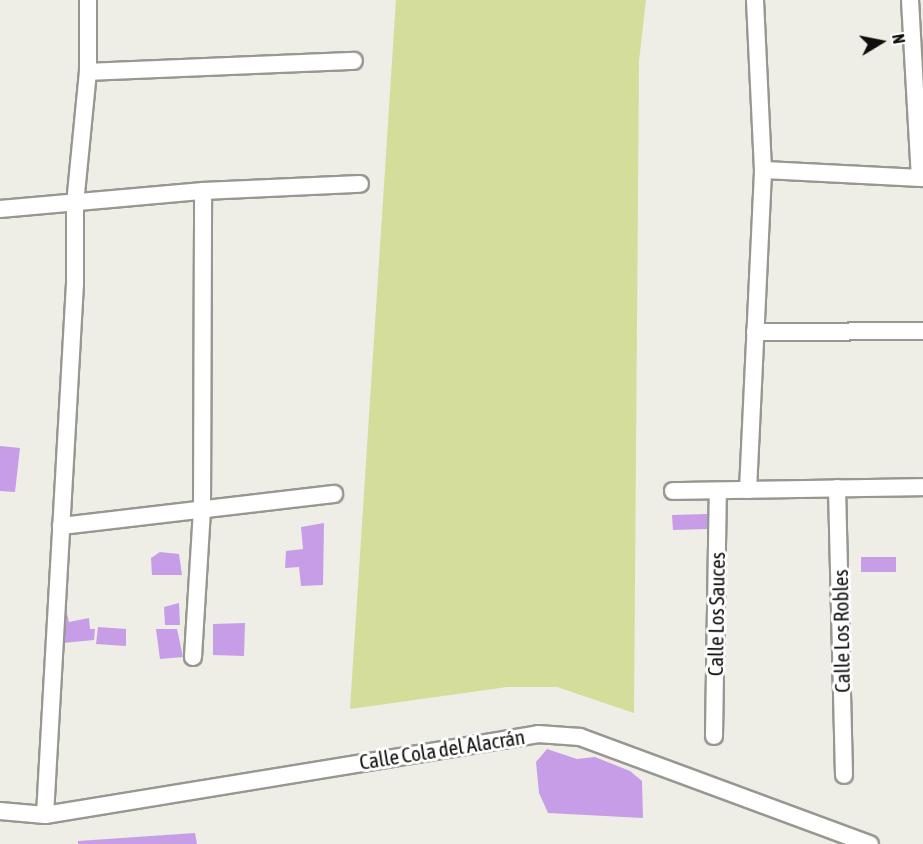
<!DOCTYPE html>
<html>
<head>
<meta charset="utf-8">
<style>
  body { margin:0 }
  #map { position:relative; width:923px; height:844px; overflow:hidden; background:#eeede6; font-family:"Asap Condensed",sans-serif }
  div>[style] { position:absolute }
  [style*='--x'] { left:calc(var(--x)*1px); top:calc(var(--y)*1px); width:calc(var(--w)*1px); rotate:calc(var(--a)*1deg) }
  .green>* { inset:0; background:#d4dd99 }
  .building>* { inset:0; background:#c89de8 }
  .roads { filter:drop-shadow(2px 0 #989790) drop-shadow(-2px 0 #989790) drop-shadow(0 2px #989790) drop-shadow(0 -2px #989790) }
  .street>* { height:16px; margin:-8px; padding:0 8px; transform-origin:8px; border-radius:8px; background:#fff }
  span { translate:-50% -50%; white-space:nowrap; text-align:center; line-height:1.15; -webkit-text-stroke:6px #fff; paint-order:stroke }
  .street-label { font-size:21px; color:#0f0e0c }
  .north { position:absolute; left:851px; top:12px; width:60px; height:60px; -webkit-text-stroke:4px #fff; paint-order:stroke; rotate:80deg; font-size:16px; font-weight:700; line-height:24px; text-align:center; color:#0f0e0c }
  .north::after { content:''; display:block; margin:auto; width:21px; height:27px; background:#0f0e0c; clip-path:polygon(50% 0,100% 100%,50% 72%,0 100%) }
</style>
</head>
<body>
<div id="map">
  <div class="green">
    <div style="clip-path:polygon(396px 0,646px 0,639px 61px,634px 713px,557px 687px,507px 687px,350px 709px)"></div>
  </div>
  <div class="building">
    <div style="clip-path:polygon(0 446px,20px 448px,15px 492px,0 491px)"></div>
    <div style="clip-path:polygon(707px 514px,708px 529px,673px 530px,672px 515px)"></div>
    <div style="clip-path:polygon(324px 523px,323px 585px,301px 586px,299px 567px,285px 568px,286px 551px,303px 549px,301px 527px)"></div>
    <div style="clip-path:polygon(160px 552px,179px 554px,182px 575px,152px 575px,151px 558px)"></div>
    <div style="clip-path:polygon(861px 557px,896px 557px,896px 572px,861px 572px)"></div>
    <div style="clip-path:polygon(179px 603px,180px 625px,165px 625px,164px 607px)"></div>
    <div style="clip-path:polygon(67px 614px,69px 622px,89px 618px,90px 629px,95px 629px,94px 640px,63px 643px,62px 615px)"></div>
    <div style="clip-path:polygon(245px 623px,244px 656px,213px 655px,213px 624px)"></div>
    <div style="clip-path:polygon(98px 627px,126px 629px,126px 646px,96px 644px)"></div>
    <div style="clip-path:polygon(156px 629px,177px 629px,183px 657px,160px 659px)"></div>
    <div style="clip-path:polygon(547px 749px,577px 759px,595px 757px,630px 771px,642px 781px,643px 818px,548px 813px,539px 793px,536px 762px)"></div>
    <div style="clip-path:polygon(195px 833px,197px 844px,78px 844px,78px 841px)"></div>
  </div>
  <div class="roads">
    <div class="street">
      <div style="--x:910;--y:0;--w:178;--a:86.8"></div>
      <div style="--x:88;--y:72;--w:266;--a:-2.4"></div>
      <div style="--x:763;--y:170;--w:160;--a:2.9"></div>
      <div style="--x:0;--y:209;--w:204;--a:-5.1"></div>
      <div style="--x:203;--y:191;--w:157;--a:-2.6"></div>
      <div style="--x:755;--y:332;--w:168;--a:-0.3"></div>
      <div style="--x:837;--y:488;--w:287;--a:88.6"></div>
      <div style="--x:748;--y:490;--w:320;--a:-87.3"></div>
      <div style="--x:763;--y:170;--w:170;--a:-92.7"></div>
      <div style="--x:673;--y:491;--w:250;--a:-0.9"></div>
      <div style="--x:61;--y:526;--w:275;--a:-6.7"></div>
      <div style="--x:193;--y:657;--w:147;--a:-86.5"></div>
      <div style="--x:202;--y:510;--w:319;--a:-89.8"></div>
      <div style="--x:714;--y:736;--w:245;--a:-89.1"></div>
      <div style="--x:0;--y:811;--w:45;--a:5.1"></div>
      <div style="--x:45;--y:815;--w:500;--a:-9.3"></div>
      <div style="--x:538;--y:734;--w:42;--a:4.1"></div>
      <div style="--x:580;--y:737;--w:309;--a:20.3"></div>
      <div style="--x:45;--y:815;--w:532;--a:-86.77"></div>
      <div style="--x:75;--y:284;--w:80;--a:-90"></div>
      <div style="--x:75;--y:204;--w:133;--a:-84.4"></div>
      <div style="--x:88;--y:72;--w:72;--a:-90"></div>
    </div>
  </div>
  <div class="street-label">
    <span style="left:716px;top:614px;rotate:-89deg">Calle Los Sauces</span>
    <span style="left:841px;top:631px;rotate:-91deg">Calle Los Robles</span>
    <span style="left:442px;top:749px;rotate:-9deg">Calle Cola del Alacrán</span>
  </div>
  <div class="north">N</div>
</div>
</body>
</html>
